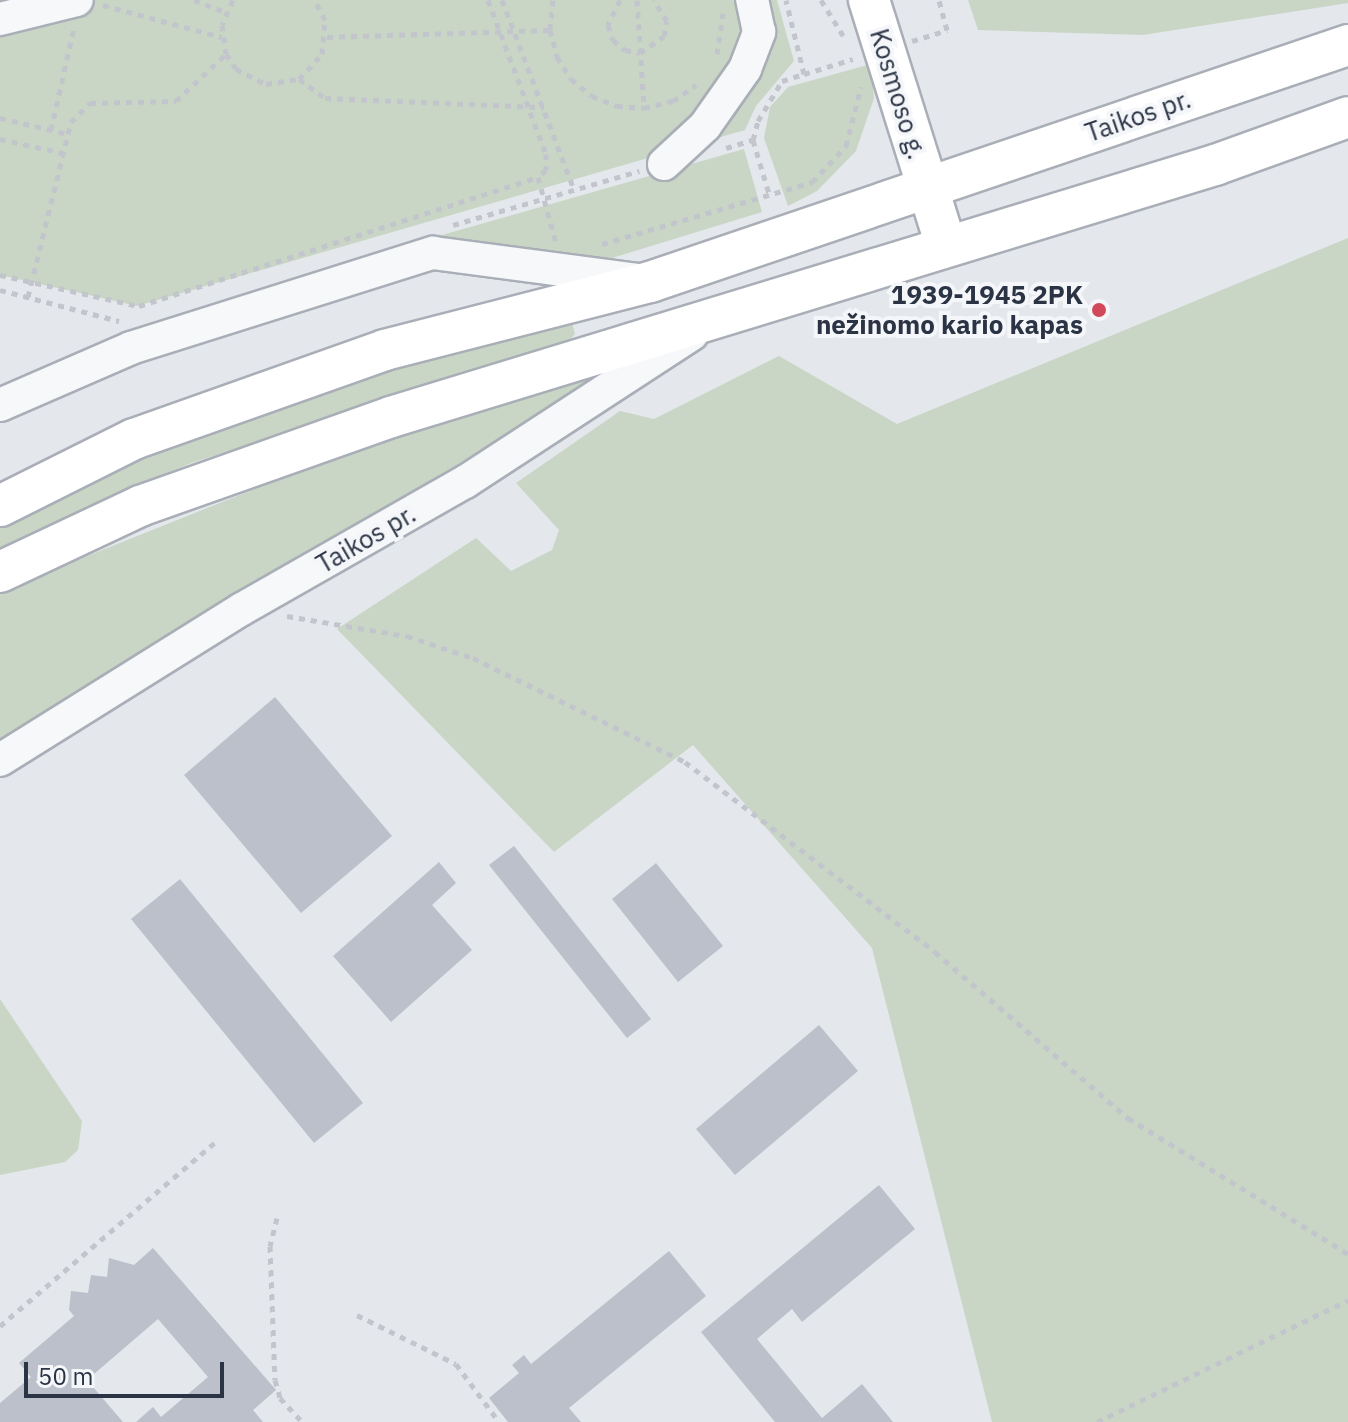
<!DOCTYPE html>
<html>
<head>
<meta charset="utf-8">
<style>
  body { margin:0 }
  #map { position:relative; width:1348px; height:1422px; overflow:hidden; background:#e4e7ec; font-family:"IBM Plex Sans",sans-serif }
  div>[style] { position:absolute }
  [style*='--x'] { left:calc(var(--x)*1px); top:calc(var(--y)*1px); width:calc(var(--w)*1px); rotate:calc(var(--a)*1deg) }
  .green>* { inset:0; background:#c9d6c5 }
  .building>* { inset:0; background:#bbc0ca }
  .path>* { height:5px; margin-top:-2.5px; transform-origin:0; background:repeating-linear-gradient(90deg,#c2c5cb 0 6px,transparent 0 12px) }
  .roads { filter:drop-shadow(2px 0 #a9aeb7) drop-shadow(-2px 0 #a9aeb7) drop-shadow(0 2px #a9aeb7) drop-shadow(0 -2px #a9aeb7) }
  .minor>* { height:32px; margin:-16px; padding:0 16px; transform-origin:16px; border-radius:16px; background:#f7f8fa }
  .major>* { height:40px; margin:-20px; padding:0 20px; transform-origin:20px; border-radius:20px; background:#fff }
  .dots>* { width:22px; height:22px; translate:-50% -50%; box-sizing:border-box; border:4px solid #f4f6f9; border-radius:50% }
  span { translate:-50% -50%; white-space:nowrap; text-align:center; line-height:1.15; -webkit-text-stroke:8px #f4f6f9; paint-order:stroke }
  .street-label { font-size:26px; color:#2b3445 }
  .poi-label { font-size:26px; color:#2b3445; font-weight:700 }
  .right { translate:-100% -50%; text-align:right }
  .scale { position:absolute; left:24px; top:1362px; width:200px; height:36px; box-sizing:border-box; border:4px solid #2b3445; border-top:0; padding-left:10px; font-size:24px; line-height:28px; white-space:nowrap; color:#2b3445; -webkit-text-stroke:6px #f4f6f9; paint-order:stroke }
</style>
</head>
<body>
<div id="map">
  <div class="green">
    <div style="clip-path:polygon(0 0,777px 0,794px 61px,756px 106px,745px 130px,137px 306px,0 275px)"></div>
    <div style="clip-path:polygon(968px 0,1348px 0,1348px 3px,1143px 35px,978px 30px)"></div>
    <div style="clip-path:polygon(871px 64px,874px 98px,856px 151px,817px 191px,788px 206px,764px 138px,770px 107px,788px 87px)"></div>
    <div style="clip-path:polygon(744px 149px,762px 212px,599px 262px,428px 239px)"></div>
    <div style="clip-path:polygon(1348px 238px,1348px 1422px,992px 1422px,872px 948px,693px 745px,554px 852px,337px 629px,476px 538px,511px 571px,552px 550px,559px 530px,516px 483px,620px 411px,654px 419px,779px 356px,897px 424px)"></div>
    <div style="clip-path:polygon(571px 319px,575px 334px,565px 345px,194px 462px,112px 495px,0 551px,0 519px,37px 499px,289px 396px)"></div>
    <div style="clip-path:polygon(598px 373px,594px 380px,0 746px,0 591px,337px 456px,580px 374px)"></div>
    <div style="clip-path:polygon(0 999px,82px 1121px,78px 1150px,65px 1162px,0 1175px)"></div>
  </div>
  <div class="building">
    <div style="clip-path:polygon(275px 697px,392px 836px,301px 913px,184px 775px)"></div>
    <div style="clip-path:polygon(514px 846px,651px 1019px,627px 1038px,489px 865px)"></div>
    <div style="clip-path:polygon(439px 862px,456px 883px,432px 905px,472px 950px,391px 1022px,333px 956px)"></div>
    <div style="clip-path:polygon(656px 863px,723px 946px,678px 982px,612px 899px)"></div>
    <div style="clip-path:polygon(180px 879px,363px 1103px,314px 1143px,131px 919px)"></div>
    <div style="clip-path:polygon(819px 1025px,858px 1071px,735px 1175px,696px 1129px)"></div>
    <div style="clip-path:polygon(879px 1185px,915px 1229px,802px 1322px,792px 1309px,757px 1339px,822px 1418px,862px 1384px,893px 1422px,775px 1422px,701px 1332px)"></div>
    <div style="clip-path:polygon(153px 1248px,276px 1390px,253px 1410px,263px 1422px,136px 1422px,153px 1407px,161px 1417px,208px 1377px,158px 1319px,87px 1380px,123px 1422px,0 1422px,0 1403px,31px 1377px,19px 1363px,74px 1316px,69px 1310px,71px 1291px,88px 1293px,91px 1275px,107px 1277px,109px 1258px,134px 1265px)"></div>
    <div style="clip-path:polygon(669px 1251px,706px 1296px,569px 1408px,581px 1422px,508px 1422px,489px 1398px,519px 1373px,512px 1365px,524px 1355px,531px 1364px)"></div>
  </div>
  <div class="path">
    <div style="--x:194;--y:0;--w:34;--a:21"></div>
    <div style="--x:233;--y:0;--w:27;--a:114"></div>
    <div style="--x:222;--y:25;--w:29;--a:82"></div>
    <div style="--x:226;--y:54;--w:18;--a:56"></div>
    <div style="--x:236;--y:69;--w:34;--a:27"></div>
    <div style="--x:266;--y:84;--w:33;--a:-9"></div>
    <div style="--x:299;--y:79;--w:34;--a:-47"></div>
    <div style="--x:322;--y:54;--w:34;--a:-85"></div>
    <div style="--x:325;--y:20;--w:22;--a:-117"></div>
    <div style="--x:488;--y:0;--w:165;--a:69.4"></div>
    <div style="--x:546;--y:154;--w:16;--a:90"></div>
    <div style="--x:546;--y:170;--w:11;--a:139"></div>
    <div style="--x:502;--y:0;--w:203;--a:69.2"></div>
    <div style="--x:553;--y:0;--w:30;--a:96"></div>
    <div style="--x:550;--y:30;--w:28;--a:75"></div>
    <div style="--x:557;--y:57;--w:26;--a:58"></div>
    <div style="--x:571;--y:79;--w:27;--a:39"></div>
    <div style="--x:592;--y:96;--w:27;--a:22"></div>
    <div style="--x:617;--y:106;--w:27;--a:4"></div>
    <div style="--x:644;--y:108;--w:30;--a:-14"></div>
    <div style="--x:673;--y:101;--w:28;--a:-35"></div>
    <div style="--x:620;--y:0;--w:28;--a:116"></div>
    <div style="--x:608;--y:25;--w:16;--a:72"></div>
    <div style="--x:613;--y:40;--w:16;--a:40"></div>
    <div style="--x:625;--y:50;--w:15;--a:11"></div>
    <div style="--x:640;--y:53;--w:29;--a:-35"></div>
    <div style="--x:664;--y:36;--w:15;--a:-79"></div>
    <div style="--x:667;--y:21;--w:25;--a:-122"></div>
    <div style="--x:637;--y:0;--w:108;--a:86.3"></div>
    <div style="--x:821;--y:0;--w:44;--a:58.1"></div>
    <div style="--x:103;--y:5;--w:123;--a:15.1"></div>
    <div style="--x:327;--y:37;--w:223;--a:-1.8"></div>
    <div style="--x:912;--y:41;--w:37;--a:-17"></div>
    <div style="--x:947;--y:30;--w:31;--a:-105"></div>
    <div style="--x:717;--y:54;--w:41;--a:-81.7"></div>
    <div style="--x:804;--y:74;--w:51;--a:-17"></div>
    <div style="--x:299;--y:79;--w:32;--a:36"></div>
    <div style="--x:325;--y:98;--w:219;--a:2.4"></div>
    <div style="--x:0;--y:118;--w:70;--a:13.2"></div>
    <div style="--x:51;--y:130;--w:105;--a:-77.3"></div>
    <div style="--x:0;--y:139;--w:65;--a:12.5"></div>
    <div style="--x:753;--y:140;--w:59;--a:73.4"></div>
    <div style="--x:726;--y:148;--w:28;--a:-17"></div>
    <div style="--x:753;--y:140;--w:20;--a:-75"></div>
    <div style="--x:758;--y:121;--w:47;--a:-59"></div>
    <div style="--x:782;--y:81;--w:23;--a:-18"></div>
    <div style="--x:804;--y:74;--w:76;--a:-103.7"></div>
    <div style="--x:453;--y:225;--w:194;--a:-16.2"></div>
    <div style="--x:602;--y:244;--w:219;--a:-16.4"></div>
    <div style="--x:812;--y:182;--w:50;--a:-46.6"></div>
    <div style="--x:846;--y:146;--w:61;--a:-75.7"></div>
    <div style="--x:0;--y:275;--w:142;--a:12.6"></div>
    <div style="--x:139;--y:306;--w:419;--a:-17.9"></div>
    <div style="--x:538;--y:177;--w:68;--a:74.7"></div>
    <div style="--x:0;--y:290;--w:123;--a:14.6"></div>
    <div style="--x:28;--y:297;--w:180;--a:-76.2"></div>
    <div style="--x:71;--y:122;--w:27;--a:-45"></div>
    <div style="--x:90;--y:103;--w:86;--a:-1.3"></div>
    <div style="--x:176;--y:101;--w:69;--a:-43.2"></div>
    <div style="--x:287;--y:616;--w:122;--a:9.5"></div>
    <div style="--x:407;--y:636;--w:70;--a:18.4"></div>
    <div style="--x:473;--y:658;--w:236;--a:26.1"></div>
    <div style="--x:685;--y:762;--w:314;--a:37.2"></div>
    <div style="--x:935;--y:952;--w:255;--a:40.7"></div>
    <div style="--x:1128;--y:1118;--w:259;--a:31.7"></div>
    <div style="--x:277;--y:1218;--w:29;--a:104"></div>
    <div style="--x:270;--y:1246;--w:134;--a:87.9"></div>
    <div style="--x:275;--y:1380;--w:19;--a:74"></div>
    <div style="--x:280;--y:1398;--w:33;--a:47"></div>
    <div style="--x:357;--y:1315;--w:110;--a:26.3"></div>
    <div style="--x:456;--y:1364;--w:72;--a:53.4"></div>
    <div style="--x:0;--y:1326;--w:282;--a:-40.5"></div>
    <div style="--x:1097;--y:1422;--w:279;--a:-25.9"></div>
  </div>
  <div class="roads">
    <div class="minor">
      <div style="--x:0;--y:19;--w:79;--a:-13.9"></div>
      <div style="--x:664;--y:164;--w:56;--a:-42.8"></div>
      <div style="--x:705;--y:126;--w:70;--a:-54.9"></div>
      <div style="--x:745;--y:69;--w:40;--a:-69"></div>
      <div style="--x:759;--y:32;--w:33;--a:-102"></div>
      <div style="--x:0;--y:405;--w:143;--a:-23.5"></div>
      <div style="--x:131;--y:348;--w:317;--a:-17.5"></div>
      <div style="--x:433;--y:253;--w:207;--a:7.5"></div>
      <div style="--x:0;--y:760;--w:285;--a:-32"></div>
      <div style="--x:242;--y:609;--w:257;--a:-29.7"></div>
      <div style="--x:465;--y:482;--w:271;--a:-33.1"></div>
    </div>
    <div class="major">
      <div style="--x:869;--y:0;--w:258;--a:72.6"></div>
      <div style="--x:0;--y:506;--w:150;--a:-26.6"></div>
      <div style="--x:134;--y:439;--w:266;--a:-19.5"></div>
      <div style="--x:385;--y:350;--w:274;--a:-14.4"></div>
      <div style="--x:650;--y:282;--w:737;--a:-18.75"></div>
      <div style="--x:0;--y:572;--w:155;--a:-25.2"></div>
      <div style="--x:140;--y:506;--w:266;--a:-19.5"></div>
      <div style="--x:391;--y:417;--w:862;--a:-17"></div>
      <div style="--x:1215;--y:165;--w:141;--a:-19.8"></div>
    </div>
  </div>
  <div class="dots">
    <div style="left:1099px;top:310px;background:#d1495b"></div>
  </div>
  <div class="street-label">
    <span style="left:898px;top:94px;rotate:73deg">Kosmoso g.</span>
    <span style="left:1138px;top:116px;rotate:-19deg">Taikos pr.</span>
    <span style="left:366px;top:539px;rotate:-30deg">Taikos pr.</span>
  </div>
  <div class="poi-label">
    <span class="right" style="left:1083px;top:310px">1939-1945 2PK<br>nežinomo kario kapas</span>
  </div>
  <div class="scale">50 m</div>
</div>
</body>
</html>
